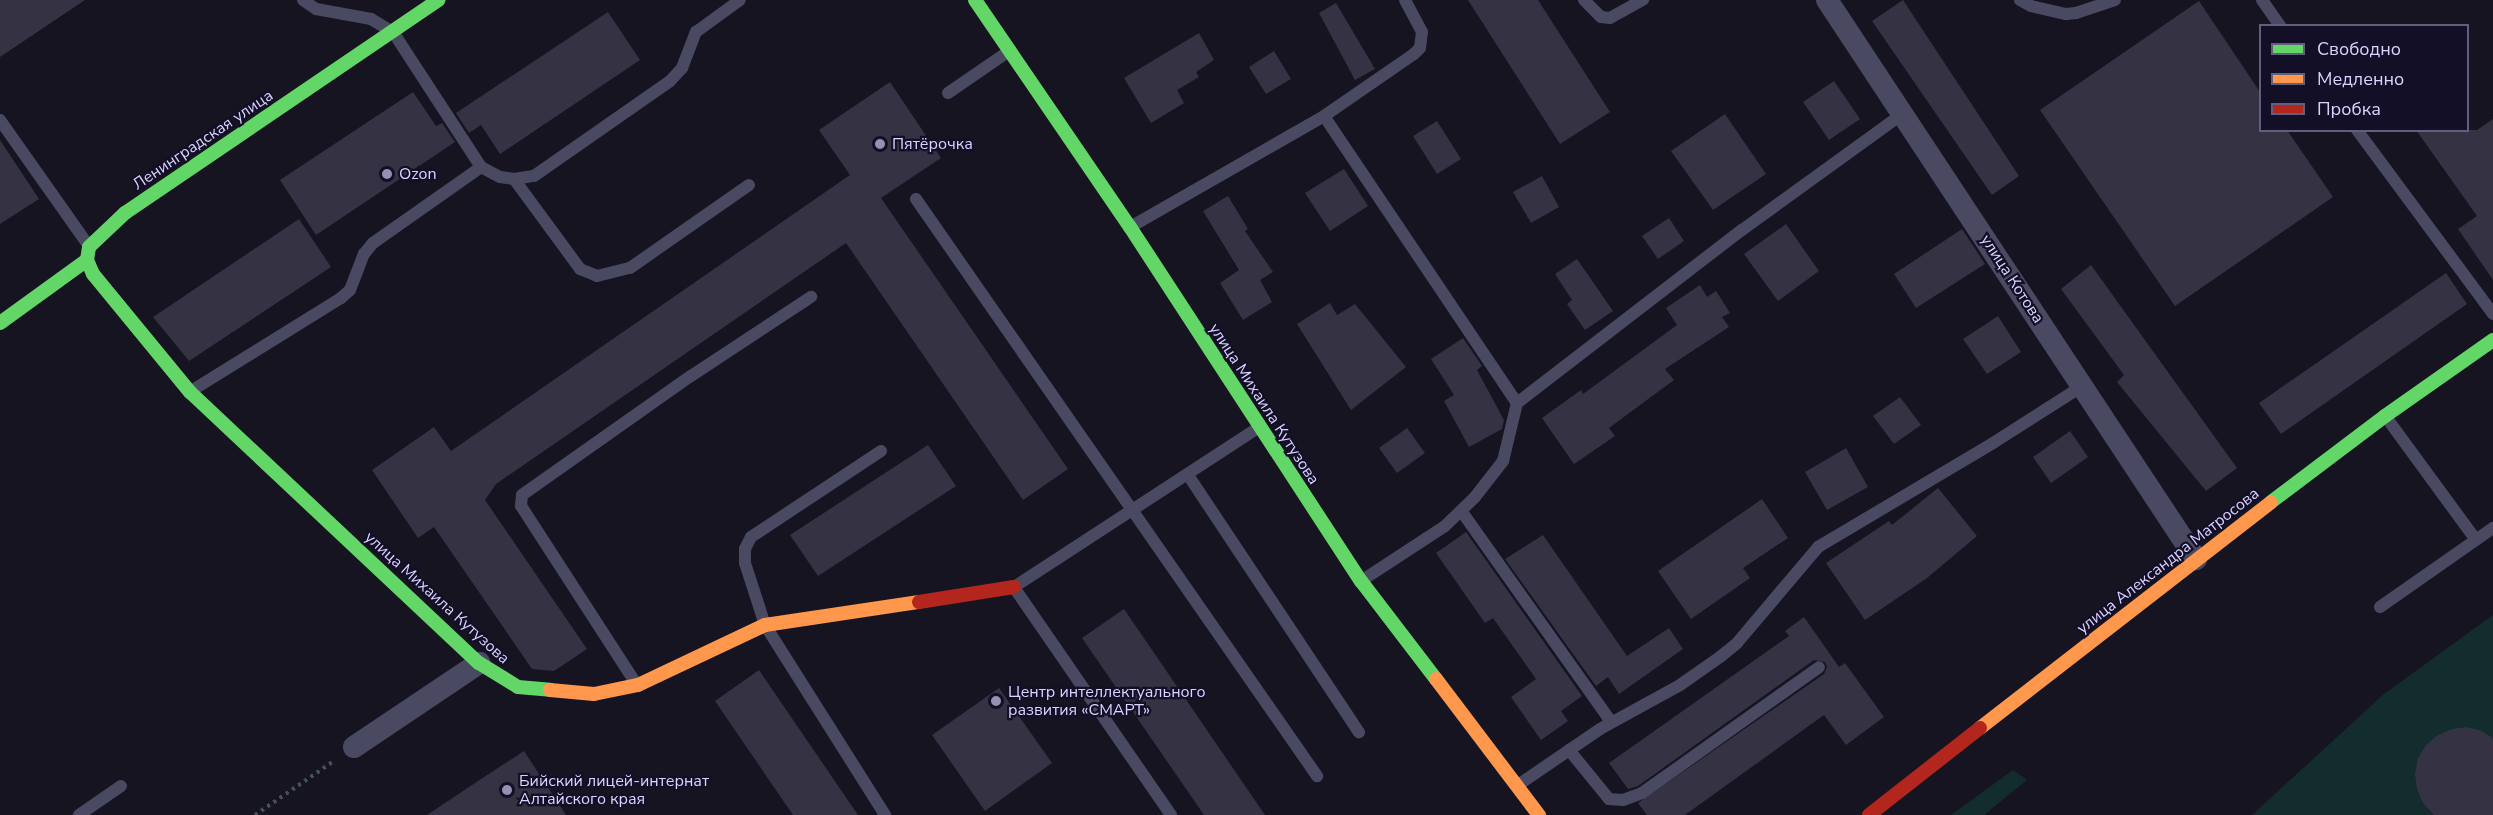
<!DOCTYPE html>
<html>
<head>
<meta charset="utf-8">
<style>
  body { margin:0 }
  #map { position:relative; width:2493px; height:815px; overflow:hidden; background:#161421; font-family:"Nunito Sans",sans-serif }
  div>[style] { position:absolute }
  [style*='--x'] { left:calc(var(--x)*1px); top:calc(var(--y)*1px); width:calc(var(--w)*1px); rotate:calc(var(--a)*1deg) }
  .green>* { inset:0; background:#132c2d }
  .building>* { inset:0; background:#343243 }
  .path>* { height:4px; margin-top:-2px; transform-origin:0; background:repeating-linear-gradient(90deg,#44505f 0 3px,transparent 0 7.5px) }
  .lane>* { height:12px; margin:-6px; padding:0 6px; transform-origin:6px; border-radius:6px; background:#4a4962 }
  .street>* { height:22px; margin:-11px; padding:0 11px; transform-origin:11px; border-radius:11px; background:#4a4962 }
  .fast>* { height:14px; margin:-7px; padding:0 7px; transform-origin:7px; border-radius:7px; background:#63d668 }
  .slow>* { height:14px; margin:-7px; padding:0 7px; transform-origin:7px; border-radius:7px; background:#ff974d }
  .jam>* { height:14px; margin:-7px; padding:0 7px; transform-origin:7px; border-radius:7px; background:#b3261e }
  .dots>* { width:16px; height:16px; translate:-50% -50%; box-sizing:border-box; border:3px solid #130f26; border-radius:50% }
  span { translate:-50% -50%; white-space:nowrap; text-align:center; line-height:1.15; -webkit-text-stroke:4.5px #130f26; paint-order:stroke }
  .street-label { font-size:16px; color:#d9d4ff }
  .poi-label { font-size:16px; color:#d9d4ff }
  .left { translate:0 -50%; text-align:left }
  .legend { position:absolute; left:2259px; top:24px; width:210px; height:108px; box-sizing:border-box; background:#130f26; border:2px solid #625e7d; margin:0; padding:8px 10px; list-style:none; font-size:18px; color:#d9d4ff }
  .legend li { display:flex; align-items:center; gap:12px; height:30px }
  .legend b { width:30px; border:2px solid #625e7d }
</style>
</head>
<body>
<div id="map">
  <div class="green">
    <div style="clip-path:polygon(2493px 615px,2493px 815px,2252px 815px,2384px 694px)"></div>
    <div style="clip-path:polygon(2013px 770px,2027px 780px,1984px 815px,1951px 815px)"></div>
  </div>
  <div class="building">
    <div style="clip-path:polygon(0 0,85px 0,0 57px)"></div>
    <div style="clip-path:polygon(1468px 0,1538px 0,1610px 112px,1560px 144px)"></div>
    <div style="clip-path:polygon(1903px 0,2019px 176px,1992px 195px,1872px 21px)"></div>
    <div style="clip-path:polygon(2199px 1px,2260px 92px,2260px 130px,2287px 130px,2333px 197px,2175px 306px,2040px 110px)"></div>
    <div style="clip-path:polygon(1336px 3px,1375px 69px,1355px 80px,1319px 13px)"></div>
    <div style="clip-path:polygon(608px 12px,640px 60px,500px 154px,481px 125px,469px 133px,456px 113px)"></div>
    <div style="clip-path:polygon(1199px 33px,1214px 60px,1196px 72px,1199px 77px,1177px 90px,1184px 103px,1151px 123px,1124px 78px)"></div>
    <div style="clip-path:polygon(1274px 51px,1291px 79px,1266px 94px,1249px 67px)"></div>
    <div style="clip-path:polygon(1834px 81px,1860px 119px,1829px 140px,1803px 102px)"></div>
    <div style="clip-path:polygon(890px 82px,941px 158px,881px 198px,1068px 469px,1023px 500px,846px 243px,496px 484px,485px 500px,587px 649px,554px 671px,532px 669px,434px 527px,418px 538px,372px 470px,434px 427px,451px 451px,850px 175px,819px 130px)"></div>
    <div style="clip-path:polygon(413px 92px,436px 126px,442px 123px,455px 142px,316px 235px,280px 180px)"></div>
    <div style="clip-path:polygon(1725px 114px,1766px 174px,1713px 210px,1671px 151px)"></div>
    <div style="clip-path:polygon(2493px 119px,2493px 280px,2458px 229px,2477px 216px,2416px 130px,2477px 130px)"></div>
    <div style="clip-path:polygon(1437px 121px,1461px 159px,1437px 174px,1413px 136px)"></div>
    <div style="clip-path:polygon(0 140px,39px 199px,0 224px)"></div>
    <div style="clip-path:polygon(1344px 169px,1368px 206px,1330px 231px,1305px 193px)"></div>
    <div style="clip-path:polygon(1542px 176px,1559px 207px,1531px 223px,1513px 192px)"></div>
    <div style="clip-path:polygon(1228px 196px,1248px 229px,1245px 231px,1273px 272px,1260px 280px,1272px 302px,1243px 320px,1220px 283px,1239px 270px,1203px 211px)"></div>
    <div style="clip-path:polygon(1669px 218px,1684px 241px,1658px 259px,1642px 236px)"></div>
    <div style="clip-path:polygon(299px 219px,331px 267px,189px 361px,153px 317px)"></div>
    <div style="clip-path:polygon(1786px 224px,1819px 271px,1778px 301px,1744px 254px)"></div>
    <div style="clip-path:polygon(1962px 229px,1985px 264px,1916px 308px,1894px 274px)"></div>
    <div style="clip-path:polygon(1577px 259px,1613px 311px,1585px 330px,1567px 304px,1572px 300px,1555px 274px)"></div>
    <div style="clip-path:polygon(2091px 265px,2237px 468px,2206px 491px,2117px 382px,2124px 375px,2061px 289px)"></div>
    <div style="clip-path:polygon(2446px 273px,2467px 304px,2281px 434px,2259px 403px)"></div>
    <div style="clip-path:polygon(1700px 285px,1707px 297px,1716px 291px,1730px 313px,1722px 317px,1729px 327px,1665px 369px,1674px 380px,1609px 428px,1615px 436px,1574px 464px,1542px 418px,1581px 390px,1583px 394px,1677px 325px,1666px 308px)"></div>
    <div style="clip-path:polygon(1330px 303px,1337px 315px,1355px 304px,1406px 367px,1351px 410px,1297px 324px)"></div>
    <div style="clip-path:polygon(1998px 316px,2021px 352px,1987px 374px,1963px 339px)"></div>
    <div style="clip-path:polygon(1463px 338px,1482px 366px,1477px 370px,1504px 420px,1502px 429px,1469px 447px,1444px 401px,1454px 395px,1431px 359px)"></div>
    <div style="clip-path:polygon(1900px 397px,1921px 425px,1894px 444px,1873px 416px)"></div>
    <div style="clip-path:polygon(1407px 428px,1425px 453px,1397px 473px,1379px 448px)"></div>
    <div style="clip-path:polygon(2070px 431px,2088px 457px,2051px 483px,2033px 457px)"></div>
    <div style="clip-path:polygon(928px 445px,956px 486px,818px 576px,790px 535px)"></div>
    <div style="clip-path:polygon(1846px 448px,1868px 487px,1827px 510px,1805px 472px)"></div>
    <div style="clip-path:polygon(1938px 488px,1977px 536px,1927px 578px,1865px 620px,1826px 563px,1889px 521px,1892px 525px)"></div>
    <div style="clip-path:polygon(1762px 499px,1788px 538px,1743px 568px,1750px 578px,1691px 619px,1658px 571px)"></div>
    <div style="clip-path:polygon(1466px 532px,1582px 696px,1561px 711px,1568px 721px,1541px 740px,1511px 697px,1536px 679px,1493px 618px,1485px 623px,1436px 553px)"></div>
    <div style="clip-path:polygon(1543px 535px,1627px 656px,1669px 628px,1683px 649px,1619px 694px,1608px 677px,1596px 686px,1505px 559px)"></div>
    <div style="clip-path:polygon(1124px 609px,1265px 815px,1204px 815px,1082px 638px)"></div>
    <div style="clip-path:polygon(1804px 617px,1839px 667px,1845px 663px,1884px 717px,1846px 745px,1824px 715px,1685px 815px,1647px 815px,1638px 803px,1824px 674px,1827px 667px,1825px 662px,1814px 660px,1638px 786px,1628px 789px,1609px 763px,1789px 636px,1785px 631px)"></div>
    <div style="clip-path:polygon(759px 670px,858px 815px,793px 815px,715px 701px)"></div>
    <div style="clip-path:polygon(999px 688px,1052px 763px,985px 811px,932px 735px)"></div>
    <div style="clip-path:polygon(2467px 727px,2482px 731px,2493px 738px,2493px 815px,2434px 815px,2423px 803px,2417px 789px,2415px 774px,2418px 758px,2426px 745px,2438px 735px,2452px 729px)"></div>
    <div style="clip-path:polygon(524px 751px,566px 815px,427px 815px,481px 779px)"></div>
  </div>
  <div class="path">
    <div style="--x:255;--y:815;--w:96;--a:-34.4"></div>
  </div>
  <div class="lane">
    <div style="--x:303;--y:0;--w:16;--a:35"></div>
    <div style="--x:316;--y:9;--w:56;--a:10.3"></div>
    <div style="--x:371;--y:19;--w:26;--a:31"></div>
    <div style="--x:393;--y:32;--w:161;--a:56.9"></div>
    <div style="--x:481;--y:167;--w:21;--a:28"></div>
    <div style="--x:500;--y:177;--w:14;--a:8"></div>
    <div style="--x:514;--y:179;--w:20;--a:-9"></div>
    <div style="--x:534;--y:176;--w:166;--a:-34.9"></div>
    <div style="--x:670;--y:81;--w:18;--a:-47"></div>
    <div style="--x:682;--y:68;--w:39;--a:-69"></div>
    <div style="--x:696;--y:32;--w:54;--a:-36"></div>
    <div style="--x:1584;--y:0;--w:24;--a:45"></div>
    <div style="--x:1601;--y:17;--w:9;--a:6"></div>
    <div style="--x:1610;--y:18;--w:38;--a:-29"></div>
    <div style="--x:2020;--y:0;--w:13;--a:29"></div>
    <div style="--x:2031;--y:6;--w:36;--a:13"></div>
    <div style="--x:2066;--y:14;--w:10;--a:-6"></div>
    <div style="--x:2076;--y:13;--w:41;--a:-18.4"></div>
    <div style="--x:2262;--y:0;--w:32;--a:55"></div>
    <div style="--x:948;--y:93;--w:74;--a:-34.5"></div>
    <div style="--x:1324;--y:116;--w:346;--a:56.1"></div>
    <div style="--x:0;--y:120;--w:154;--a:54.8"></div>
    <div style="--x:2357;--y:130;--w:229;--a:53.5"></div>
    <div style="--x:514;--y:179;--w:112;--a:53.7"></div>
    <div style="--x:580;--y:269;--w:18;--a:22"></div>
    <div style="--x:597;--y:276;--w:34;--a:-14"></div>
    <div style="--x:630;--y:268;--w:145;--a:-34.9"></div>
    <div style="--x:916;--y:199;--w:703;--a:55.2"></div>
    <div style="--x:1132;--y:226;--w:221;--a:-29.8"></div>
    <div style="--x:1324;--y:116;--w:109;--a:-34.6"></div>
    <div style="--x:1414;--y:54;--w:8;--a:-45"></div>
    <div style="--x:1420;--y:48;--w:16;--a:-83"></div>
    <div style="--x:1422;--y:32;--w:36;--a:-118"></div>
    <div style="--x:191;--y:391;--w:176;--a:-31.8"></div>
    <div style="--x:341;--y:298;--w:12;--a:-42"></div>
    <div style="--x:350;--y:290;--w:39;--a:-69"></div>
    <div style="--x:364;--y:254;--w:14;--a:-51"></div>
    <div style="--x:373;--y:243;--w:132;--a:-35.1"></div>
    <div style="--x:2386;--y:417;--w:152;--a:53.8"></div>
    <div style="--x:881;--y:451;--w:156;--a:146.5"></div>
    <div style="--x:751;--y:537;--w:13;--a:117"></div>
    <div style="--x:745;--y:549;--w:14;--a:90"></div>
    <div style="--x:745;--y:563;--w:65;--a:72.1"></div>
    <div style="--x:765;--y:625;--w:225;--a:57.7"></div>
    <div style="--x:1188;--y:475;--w:309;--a:56.4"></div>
    <div style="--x:1462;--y:512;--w:257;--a:54.6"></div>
    <div style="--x:1361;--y:581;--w:100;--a:-33.2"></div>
    <div style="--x:1445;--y:526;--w:42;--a:-44"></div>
    <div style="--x:1475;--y:497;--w:46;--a:-52.1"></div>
    <div style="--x:1503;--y:461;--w:60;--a:-76.4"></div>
    <div style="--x:1517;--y:403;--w:284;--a:-37.6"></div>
    <div style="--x:1742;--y:230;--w:196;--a:-35.9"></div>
    <div style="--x:2380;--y:607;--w:138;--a:-35"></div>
    <div style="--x:635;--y:682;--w:210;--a:-122.9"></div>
    <div style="--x:521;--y:506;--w:11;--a:-85"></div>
    <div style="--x:522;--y:495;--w:207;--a:-35.2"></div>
    <div style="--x:691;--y:376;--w:144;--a:-33.4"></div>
    <div style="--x:1569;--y:750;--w:63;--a:50.8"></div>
    <div style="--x:1609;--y:799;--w:14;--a:4"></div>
    <div style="--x:1623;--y:800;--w:20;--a:-20"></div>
    <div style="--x:1642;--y:793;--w:217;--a:-35.4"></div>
    <div style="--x:1518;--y:785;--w:99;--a:-34.3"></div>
    <div style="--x:1600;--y:729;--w:91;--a:-28.8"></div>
    <div style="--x:1680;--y:685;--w:49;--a:-35"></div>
    <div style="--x:1720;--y:657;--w:22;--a:-39"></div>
    <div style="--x:1737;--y:643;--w:126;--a:-49.8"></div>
    <div style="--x:1818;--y:547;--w:204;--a:-30.7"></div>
    <div style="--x:1993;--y:443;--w:104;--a:-32.5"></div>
    <div style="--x:79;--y:815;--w:51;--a:-34.6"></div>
    <div style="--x:1171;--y:815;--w:277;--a:-124.6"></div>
    <div style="--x:1014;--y:587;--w:291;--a:-33.1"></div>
  </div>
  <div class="street">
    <div style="--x:1827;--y:0;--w:670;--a:56.57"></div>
    <div style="--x:354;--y:747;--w:151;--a:-33.9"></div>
  </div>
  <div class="fast">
    <div style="--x:975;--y:0;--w:275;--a:55.7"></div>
    <div style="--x:1130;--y:227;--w:423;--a:56.9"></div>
    <div style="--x:1361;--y:581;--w:123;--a:52.6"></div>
    <div style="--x:87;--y:260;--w:15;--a:67"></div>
    <div style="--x:93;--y:274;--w:153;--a:50.6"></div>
    <div style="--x:190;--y:392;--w:396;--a:43.2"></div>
    <div style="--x:479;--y:663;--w:46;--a:31.6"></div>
    <div style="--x:518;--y:687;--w:32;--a:5"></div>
    <div style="--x:0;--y:323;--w:107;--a:-35.9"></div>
    <div style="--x:87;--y:260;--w:13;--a:-81"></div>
    <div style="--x:89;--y:247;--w:50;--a:-43.4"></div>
    <div style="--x:125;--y:213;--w:379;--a:-34.2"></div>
    <div style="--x:2271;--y:502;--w:143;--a:-37"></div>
    <div style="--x:2385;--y:416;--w:132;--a:-35.1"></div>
  </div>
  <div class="slow">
    <div style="--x:1436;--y:679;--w:171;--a:52.9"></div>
    <div style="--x:550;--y:690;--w:44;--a:5.2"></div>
    <div style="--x:594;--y:694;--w:45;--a:-11.6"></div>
    <div style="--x:638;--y:685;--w:140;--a:-25.3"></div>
    <div style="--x:765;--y:625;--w:156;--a:-8.5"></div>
    <div style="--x:1980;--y:728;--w:368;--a:-37.8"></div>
  </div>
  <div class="jam">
    <div style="--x:919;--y:602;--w:96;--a:-9"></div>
    <div style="--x:1869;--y:815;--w:141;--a:-38.1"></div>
  </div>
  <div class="dots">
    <div style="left:880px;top:144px;background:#9591b1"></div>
    <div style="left:387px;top:174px;background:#9591b1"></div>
    <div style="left:996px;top:701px;background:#9591b1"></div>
    <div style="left:507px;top:790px;background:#9591b1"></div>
  </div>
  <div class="street-label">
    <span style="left:203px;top:140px;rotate:-34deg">Ленинградская улица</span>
    <span style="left:2012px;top:279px;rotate:57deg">улица Котова</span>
    <span style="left:1264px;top:404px;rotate:57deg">улица Михаила Кутузова</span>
    <span style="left:2168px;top:561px;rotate:-38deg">улица Александра Матросова</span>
    <span style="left:437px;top:598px;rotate:42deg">улица Михаила Кутузова</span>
  </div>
  <div class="poi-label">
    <span class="left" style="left:892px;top:144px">Пятёрочка</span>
    <span class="left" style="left:399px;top:174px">Ozon</span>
    <span class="left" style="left:1008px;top:701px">Центр интеллектуального<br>развития «СМАРТ»</span>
    <span class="left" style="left:519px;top:790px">Бийский лицей-интернат<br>Алтайского края</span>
  </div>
  <ul class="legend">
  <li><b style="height:8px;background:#63d668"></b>Свободно</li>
  <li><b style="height:8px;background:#ff974d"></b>Медленно</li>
  <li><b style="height:8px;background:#b3261e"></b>Пробка</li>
  </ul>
</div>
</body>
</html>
